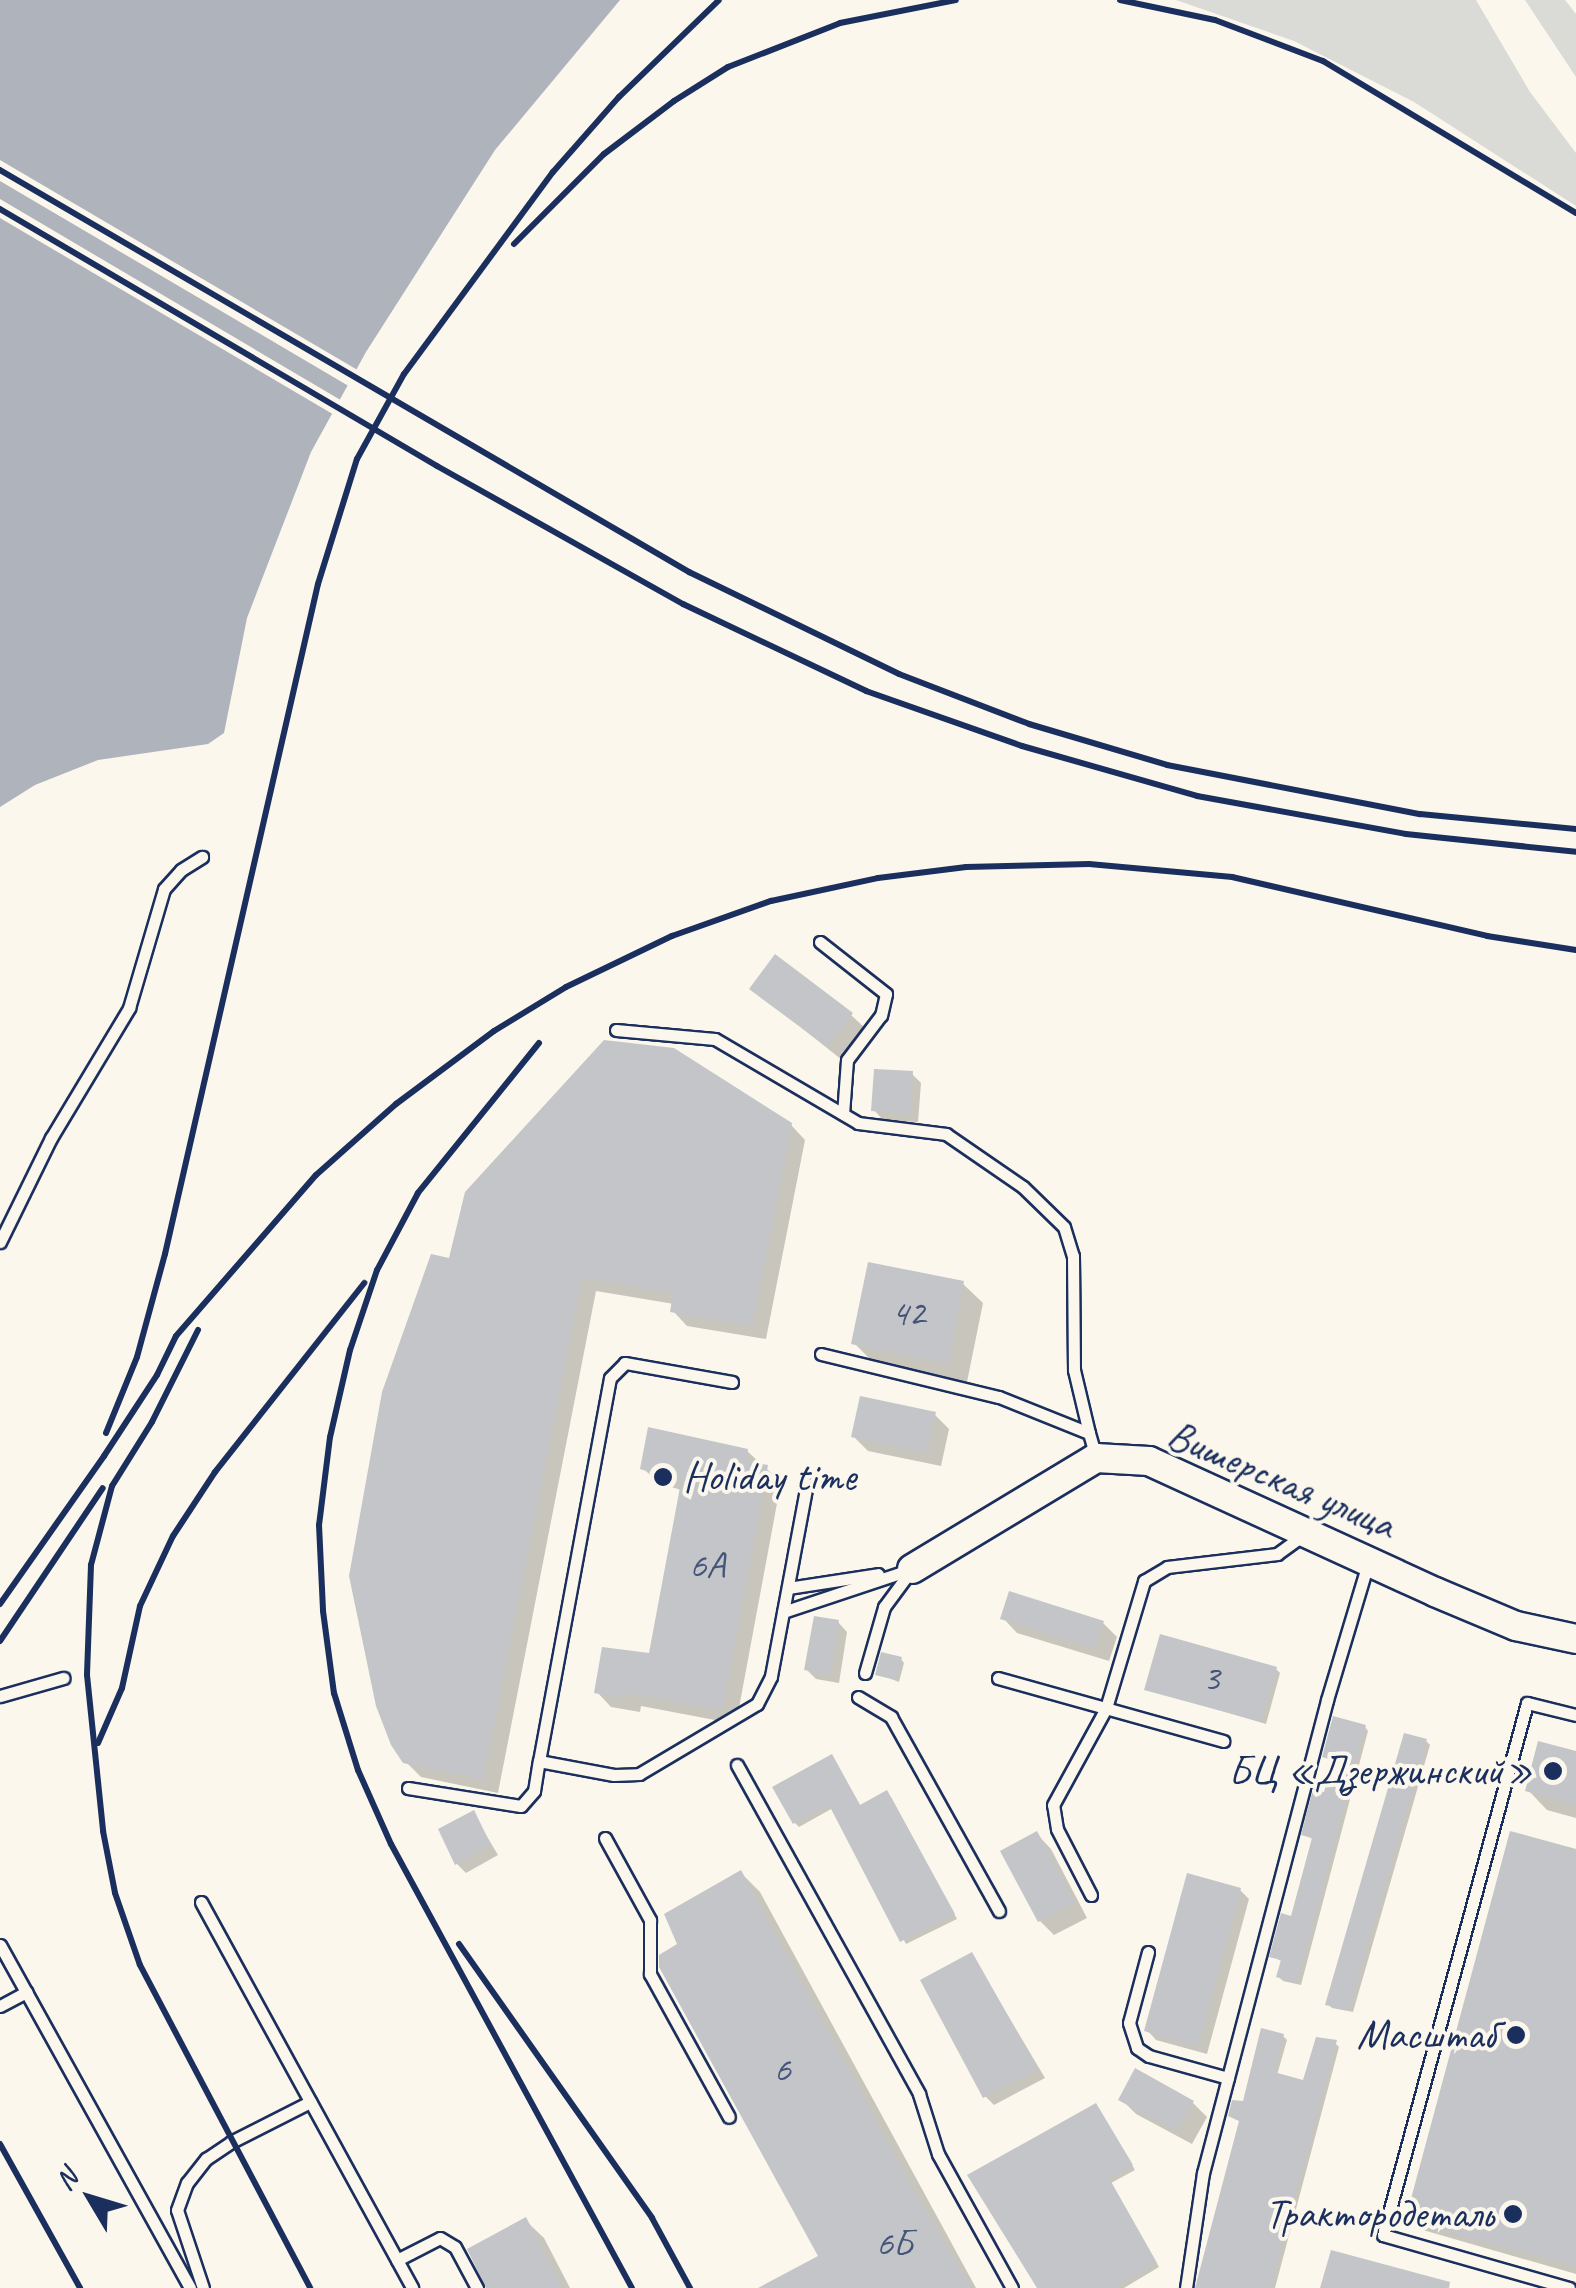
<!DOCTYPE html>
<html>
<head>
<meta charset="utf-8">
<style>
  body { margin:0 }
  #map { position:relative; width:1576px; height:2288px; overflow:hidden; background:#fbf7ec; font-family:Caveat,sans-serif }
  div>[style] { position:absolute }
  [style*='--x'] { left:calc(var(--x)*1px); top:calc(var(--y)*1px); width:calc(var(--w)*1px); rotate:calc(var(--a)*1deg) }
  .green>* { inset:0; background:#dadad7 }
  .water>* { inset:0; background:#afb3bb }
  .pier>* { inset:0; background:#fbf7ec }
  .shadow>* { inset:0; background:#0003 }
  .building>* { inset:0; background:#c3c5c9 }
  .roads { filter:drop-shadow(2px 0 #1b2f5e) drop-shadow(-2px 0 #1b2f5e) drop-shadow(0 2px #1b2f5e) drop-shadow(0 -2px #1b2f5e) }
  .service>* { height:11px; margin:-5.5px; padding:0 5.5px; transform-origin:5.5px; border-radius:5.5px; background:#fbf7ec }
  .tertiary>* { height:28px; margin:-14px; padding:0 14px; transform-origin:14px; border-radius:14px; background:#fbf7ec }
  .rail>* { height:6px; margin:-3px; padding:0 3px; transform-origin:3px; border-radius:3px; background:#1b2f5e }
  .dots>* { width:28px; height:28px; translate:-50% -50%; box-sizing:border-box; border:5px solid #fbf7ec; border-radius:50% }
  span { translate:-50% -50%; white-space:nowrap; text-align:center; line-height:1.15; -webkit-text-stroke:8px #fbf7ec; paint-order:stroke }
  .number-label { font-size:38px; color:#455479 }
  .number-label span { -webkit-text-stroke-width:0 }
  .poi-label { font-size:42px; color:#1b2f5e }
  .left { translate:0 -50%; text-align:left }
  .right { translate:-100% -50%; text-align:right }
  .street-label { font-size:42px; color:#1b2f5e }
  .north { position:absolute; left:40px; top:2148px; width:100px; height:100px; -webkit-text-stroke:8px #fbf7ec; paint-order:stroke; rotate:308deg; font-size:28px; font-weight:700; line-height:40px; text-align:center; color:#1b2f5e }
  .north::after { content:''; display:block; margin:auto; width:35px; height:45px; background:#1b2f5e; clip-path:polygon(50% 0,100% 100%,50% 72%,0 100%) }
</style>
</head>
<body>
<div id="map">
  <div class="green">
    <div style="clip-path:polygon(1176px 0,1476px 0,1530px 92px,1576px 153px,1576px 206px,1414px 102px,1294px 41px)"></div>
    <div style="clip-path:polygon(1525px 0,1565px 0,1576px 14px,1576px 77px)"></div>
  </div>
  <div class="water">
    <div style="clip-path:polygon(0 0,620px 0,495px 150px,366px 352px,311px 452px,247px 618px,224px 733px,208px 744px,98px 760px,35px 785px,0 807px)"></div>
  </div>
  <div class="pier">
    <div style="clip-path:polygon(0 160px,361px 372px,352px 388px,0 181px)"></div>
    <div style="clip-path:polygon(0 199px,344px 402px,336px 416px,0 218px)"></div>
  </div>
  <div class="shadow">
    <div style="clip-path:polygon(753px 989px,851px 1015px,866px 1029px,842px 1060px)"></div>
    <div style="clip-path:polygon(912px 1074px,921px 1083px,918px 1122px,883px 1120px,874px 1110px)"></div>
    <div style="clip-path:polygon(791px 1125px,805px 1140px,766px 1339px,687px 1326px,673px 1311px,674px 1304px,596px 1291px,498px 1793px,421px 1777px,405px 1761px,451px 1261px)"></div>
    <div style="clip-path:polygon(963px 1284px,983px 1303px,967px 1382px,874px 1363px,854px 1343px)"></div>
    <div style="clip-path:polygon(935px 1415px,949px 1429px,941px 1466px,868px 1451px,854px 1437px)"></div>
    <div style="clip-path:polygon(747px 1451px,781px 1482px,736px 1724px,641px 1706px,640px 1712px,611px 1707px,597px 1692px,651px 1655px,681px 1490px,658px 1483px,643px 1468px)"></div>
    <div style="clip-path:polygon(1003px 1618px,1103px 1623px,1117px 1637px,1109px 1661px,1017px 1633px)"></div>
    <div style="clip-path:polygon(838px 1622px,847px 1632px,839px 1683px,816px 1679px,807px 1670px)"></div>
    <div style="clip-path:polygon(901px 1659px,904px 1663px,899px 1682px,878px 1674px)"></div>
    <div style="clip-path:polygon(1276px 1669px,1280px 1673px,1266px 1724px,1147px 1689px)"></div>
    <div style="clip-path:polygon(1365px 1727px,1368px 1731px,1301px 1985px,1283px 1981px,1279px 1977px,1283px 1962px,1272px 1956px,1293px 1919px,1314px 1840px,1304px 1834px,1326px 1795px,1335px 1762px,1325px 1756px)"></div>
    <div style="clip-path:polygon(1426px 1741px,1430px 1745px,1353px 2012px,1332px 2008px,1328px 2004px)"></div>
    <div style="clip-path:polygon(1576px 1753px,1576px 1818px,1547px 1810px,1528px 1790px)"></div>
    <div style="clip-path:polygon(835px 1761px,861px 1807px,891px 1797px,957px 1919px,906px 1944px,833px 1808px,799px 1827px,795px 1823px)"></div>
    <div style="clip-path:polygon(473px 1813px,498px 1855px,466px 1873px,457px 1864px)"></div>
    <div style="clip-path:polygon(1037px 1834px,1051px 1849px,1087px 1918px,1054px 1935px,1040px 1921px)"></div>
    <div style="clip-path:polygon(1576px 1852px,1576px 2274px,1416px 2228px,1408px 2220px)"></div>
    <div style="clip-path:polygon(741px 1873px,760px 1892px,976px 2288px,764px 2288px,821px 2257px,680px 1945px)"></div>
    <div style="clip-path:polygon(1240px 1890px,1249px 1899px,1207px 2054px,1156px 2040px,1147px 2030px)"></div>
    <div style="clip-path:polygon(972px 1955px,1045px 2078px,994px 2105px,985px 2096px)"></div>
    <div style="clip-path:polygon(1283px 2036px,1287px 2040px,1277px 2075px,1305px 2083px,1335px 2043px,1339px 2047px,1275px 2288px,1196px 2288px,1241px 2122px,1230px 2116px,1245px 2104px)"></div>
    <div style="clip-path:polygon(1121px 2099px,1193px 2103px,1207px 2117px,1192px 2144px,1136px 2114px)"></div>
    <div style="clip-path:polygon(1099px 2110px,1135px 2170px,1111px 2183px,1159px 2267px,1124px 2288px,1039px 2288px)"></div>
    <div style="clip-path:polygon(525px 2220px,544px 2238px,570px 2288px,489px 2288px)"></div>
  </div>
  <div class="building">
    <div style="clip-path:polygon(775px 954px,853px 1013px,827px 1047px,749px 989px)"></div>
    <div style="clip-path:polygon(604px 1040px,674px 1048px,792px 1123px,752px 1326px,670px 1312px,673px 1293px,582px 1278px,483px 1780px,403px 1763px,391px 1745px,376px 1706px,349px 1576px,382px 1392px,431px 1254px,449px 1258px,465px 1192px)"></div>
    <div style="clip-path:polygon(874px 1069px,913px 1071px,910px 1114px,871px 1111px)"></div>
    <div style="clip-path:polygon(868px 1262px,964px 1281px,948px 1364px,851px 1344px)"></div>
    <div style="clip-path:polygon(860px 1396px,936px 1412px,927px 1453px,851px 1437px)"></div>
    <div style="clip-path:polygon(648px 1427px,748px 1449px,746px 1461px,768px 1465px,722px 1710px,627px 1693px,626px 1699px,594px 1693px,602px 1647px,649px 1653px,681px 1482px,640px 1469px)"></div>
    <div style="clip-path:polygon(1009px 1591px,1104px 1621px,1094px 1648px,1000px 1619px)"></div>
    <div style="clip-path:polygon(814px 1616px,839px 1620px,830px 1675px,804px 1670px)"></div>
    <div style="clip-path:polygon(1160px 1634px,1277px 1667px,1262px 1722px,1144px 1690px)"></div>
    <div style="clip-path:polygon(881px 1652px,902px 1657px,896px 1680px,875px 1675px)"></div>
    <div style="clip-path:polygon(1333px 1716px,1366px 1725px,1297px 1983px,1276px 1977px,1281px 1960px,1269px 1957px,1281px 1913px,1291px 1916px,1312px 1838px,1301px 1835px,1313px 1789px,1324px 1792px,1333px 1760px,1322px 1757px)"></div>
    <div style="clip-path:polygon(1404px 1733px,1427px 1739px,1349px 2010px,1325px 2005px)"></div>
    <div style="clip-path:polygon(1538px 1741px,1576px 1751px,1576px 1805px,1525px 1791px)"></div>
    <div style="clip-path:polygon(832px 1754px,860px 1805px,887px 1790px,955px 1914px,900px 1942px,829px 1805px,793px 1824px,772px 1787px)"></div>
    <div style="clip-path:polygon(474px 1810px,491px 1845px,455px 1865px,438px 1829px)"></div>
    <div style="clip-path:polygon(1037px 1831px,1075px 1903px,1038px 1922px,1000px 1851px)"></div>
    <div style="clip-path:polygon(1510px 1831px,1576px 1849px,1576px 2266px,1405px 2221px)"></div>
    <div style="clip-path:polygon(741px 1870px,919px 2200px,972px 2288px,758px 2288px,818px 2256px,659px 1967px,659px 1955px,677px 1944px,664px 1914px)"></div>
    <div style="clip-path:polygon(1187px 1873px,1241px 1888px,1198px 2047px,1144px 2031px)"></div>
    <div style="clip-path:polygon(972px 1952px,1038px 2069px,983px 2098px,920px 1980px)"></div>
    <div style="clip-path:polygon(1261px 2028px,1284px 2034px,1274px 2072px,1303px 2080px,1316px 2037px,1337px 2040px,1271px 2288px,1195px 2288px,1239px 2121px,1228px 2116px,1232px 2100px,1243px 2101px)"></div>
    <div style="clip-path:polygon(1135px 2068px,1194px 2101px,1176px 2131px,1118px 2100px)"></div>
    <div style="clip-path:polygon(1096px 2103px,1133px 2165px,1109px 2178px,1157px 2263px,1114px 2288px,1037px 2288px,967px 2175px)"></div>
    <div style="clip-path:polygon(526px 2217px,563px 2288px,486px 2288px,467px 2249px)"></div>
    <div style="clip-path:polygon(1331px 2250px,1450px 2282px,1449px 2288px,1320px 2288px)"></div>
  </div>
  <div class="roads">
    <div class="service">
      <div style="--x:820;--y:942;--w:84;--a:38.2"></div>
      <div style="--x:886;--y:994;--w:22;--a:103"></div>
      <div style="--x:881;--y:1015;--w:56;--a:127.1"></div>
      <div style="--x:847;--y:1060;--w:54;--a:94.2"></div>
      <div style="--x:616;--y:1030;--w:99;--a:5.2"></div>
      <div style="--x:715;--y:1039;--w:166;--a:30.4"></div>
      <div style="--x:858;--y:1123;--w:89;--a:7.1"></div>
      <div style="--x:946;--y:1134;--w:93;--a:34.5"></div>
      <div style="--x:1023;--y:1187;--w:57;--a:44.3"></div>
      <div style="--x:1064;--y:1227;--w:30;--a:73"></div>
      <div style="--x:1073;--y:1256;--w:114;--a:89.5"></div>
      <div style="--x:1074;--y:1370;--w:65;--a:76.6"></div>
      <div style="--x:0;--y:1242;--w:116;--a:-63.9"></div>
      <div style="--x:51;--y:1138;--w:152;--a:-59"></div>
      <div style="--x:129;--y:1008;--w:124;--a:-73.6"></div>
      <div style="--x:164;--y:889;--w:25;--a:-48"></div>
      <div style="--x:181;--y:870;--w:25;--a:-32"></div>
      <div style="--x:821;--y:1354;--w:183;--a:13.6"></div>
      <div style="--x:999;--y:1397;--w:97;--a:21.8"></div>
      <div style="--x:1089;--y:1433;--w:25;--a:74"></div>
      <div style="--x:732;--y:1382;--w:109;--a:-169.9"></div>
      <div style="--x:625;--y:1363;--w:21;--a:135"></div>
      <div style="--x:610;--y:1378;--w:390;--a:100.5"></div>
      <div style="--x:539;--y:1761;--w:76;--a:10.6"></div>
      <div style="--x:614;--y:1775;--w:25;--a:-2"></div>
      <div style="--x:639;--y:1774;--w:137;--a:-30.7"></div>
      <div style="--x:757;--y:1704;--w:31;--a:-63"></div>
      <div style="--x:771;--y:1676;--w:196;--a:-79.4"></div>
      <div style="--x:788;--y:1588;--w:91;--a:-8.8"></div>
      <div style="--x:783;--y:1612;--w:136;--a:-18.4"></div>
      <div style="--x:865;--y:1673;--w:69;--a:-73.9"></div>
      <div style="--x:884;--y:1607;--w:47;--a:-53.6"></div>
      <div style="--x:998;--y:1678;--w:234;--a:15.6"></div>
      <div style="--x:0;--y:1696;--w:66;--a:-15.9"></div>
      <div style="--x:858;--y:1697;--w:39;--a:31"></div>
      <div style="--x:891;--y:1717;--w:222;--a:60.9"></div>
      <div style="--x:737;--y:1765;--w:376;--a:61"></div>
      <div style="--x:919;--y:2094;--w:63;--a:72.4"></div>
      <div style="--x:938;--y:2154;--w:153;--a:61.1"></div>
      <div style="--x:408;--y:1788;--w:114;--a:9.1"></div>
      <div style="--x:521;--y:1806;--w:20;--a:-49"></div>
      <div style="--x:534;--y:1791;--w:30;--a:-81"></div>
      <div style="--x:605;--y:1838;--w:94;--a:61.2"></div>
      <div style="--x:650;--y:1920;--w:54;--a:90"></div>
      <div style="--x:650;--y:1974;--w:163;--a:61.1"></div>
      <div style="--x:1091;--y:1895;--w:74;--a:-117.3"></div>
      <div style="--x:1057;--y:1829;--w:24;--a:-99"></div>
      <div style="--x:1053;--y:1805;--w:111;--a:-61.3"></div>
      <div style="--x:1106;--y:1708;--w:133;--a:-73.3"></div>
      <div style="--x:1144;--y:1581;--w:27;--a:-31"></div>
      <div style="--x:1167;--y:1567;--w:111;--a:-6.7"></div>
      <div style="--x:1277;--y:1554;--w:32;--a:-36"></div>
      <div style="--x:201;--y:1902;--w:440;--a:61.3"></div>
      <div style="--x:0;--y:1945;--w:392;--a:61"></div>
      <div style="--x:1148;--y:1952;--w:73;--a:105"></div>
      <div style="--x:1129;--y:2023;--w:26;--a:72"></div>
      <div style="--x:1137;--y:2048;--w:14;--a:34"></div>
      <div style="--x:1149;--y:2056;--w:82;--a:15.6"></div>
      <div style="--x:0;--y:2006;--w:30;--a:-28"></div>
      <div style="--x:397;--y:2260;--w:48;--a:-27.1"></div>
      <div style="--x:440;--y:2238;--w:17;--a:31"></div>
      <div style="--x:455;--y:2247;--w:47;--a:61.8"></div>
      <div style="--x:203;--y:2288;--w:82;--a:-108.4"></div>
      <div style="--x:177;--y:2210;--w:29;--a:-70"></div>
      <div style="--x:187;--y:2183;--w:31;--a:-52"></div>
      <div style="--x:206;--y:2159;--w:30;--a:-34"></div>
      <div style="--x:231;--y:2142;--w:89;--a:-26.9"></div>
      <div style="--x:1186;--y:2288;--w:116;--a:-81.6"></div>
      <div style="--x:1203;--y:2173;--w:489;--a:-75.3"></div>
      <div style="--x:1327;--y:1700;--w:146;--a:-73.3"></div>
      <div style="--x:1569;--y:2288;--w:193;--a:-164.1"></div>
      <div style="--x:1383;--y:2235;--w:551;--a:-74.85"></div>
      <div style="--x:1527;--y:1703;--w:50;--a:13.8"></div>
    </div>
    <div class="tertiary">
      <div style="--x:912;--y:1569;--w:215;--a:-31.1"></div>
      <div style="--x:1096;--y:1458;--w:53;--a:3.2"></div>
      <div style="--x:1149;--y:1461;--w:315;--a:24.6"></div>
      <div style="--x:1435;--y:1592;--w:88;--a:22.8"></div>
      <div style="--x:1516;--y:1626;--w:61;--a:12.2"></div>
    </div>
  </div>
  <div class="rail">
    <div style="--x:1120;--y:0;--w:97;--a:11.9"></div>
    <div style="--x:1215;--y:20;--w:116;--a:20.8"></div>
    <div style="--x:1323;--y:61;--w:295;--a:31"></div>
    <div style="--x:0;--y:170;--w:798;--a:30.26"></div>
    <div style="--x:689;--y:572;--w:233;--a:25.9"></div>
    <div style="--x:899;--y:674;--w:139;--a:21"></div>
    <div style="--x:1029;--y:724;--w:144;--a:16.5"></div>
    <div style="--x:1167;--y:765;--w:258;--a:11"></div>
    <div style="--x:1420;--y:814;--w:157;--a:5.5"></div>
    <div style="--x:0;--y:209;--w:507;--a:30.46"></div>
    <div style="--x:437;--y:466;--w:282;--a:29.3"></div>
    <div style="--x:683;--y:604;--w:203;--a:25.4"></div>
    <div style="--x:866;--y:691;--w:165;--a:19.4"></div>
    <div style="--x:1022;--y:746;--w:182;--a:15.9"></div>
    <div style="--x:1197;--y:796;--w:212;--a:10.3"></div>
    <div style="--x:1406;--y:834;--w:171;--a:6"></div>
    <div style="--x:514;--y:244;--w:127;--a:-45"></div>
    <div style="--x:604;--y:154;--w:88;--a:-37.1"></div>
    <div style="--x:674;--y:101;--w:64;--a:-32.2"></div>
    <div style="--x:728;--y:67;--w:120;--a:-21.4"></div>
    <div style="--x:840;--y:23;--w:118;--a:-11.2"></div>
    <div style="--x:539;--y:1043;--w:193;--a:128.9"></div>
    <div style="--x:418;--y:1193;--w:87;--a:118"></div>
    <div style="--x:377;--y:1270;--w:84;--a:108.6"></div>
    <div style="--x:350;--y:1350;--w:89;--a:102.9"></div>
    <div style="--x:330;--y:1437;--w:89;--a:97.1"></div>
    <div style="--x:319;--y:1525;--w:86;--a:87.3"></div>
    <div style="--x:323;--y:1611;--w:83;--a:82.4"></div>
    <div style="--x:334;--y:1693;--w:81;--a:72.7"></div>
    <div style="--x:358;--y:1770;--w:81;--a:66"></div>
    <div style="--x:391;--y:1844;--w:505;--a:61.51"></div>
    <div style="--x:198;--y:1330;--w:103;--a:116.6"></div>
    <div style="--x:152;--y:1422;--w:75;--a:122"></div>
    <div style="--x:112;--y:1486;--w:82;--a:104.9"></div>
    <div style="--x:91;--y:1565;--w:110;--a:92.1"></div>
    <div style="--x:87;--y:1675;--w:157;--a:84.1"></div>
    <div style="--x:103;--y:1831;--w:63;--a:79"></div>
    <div style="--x:115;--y:1893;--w:76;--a:70.9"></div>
    <div style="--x:140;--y:1965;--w:365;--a:62.2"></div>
    <div style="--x:106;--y:1433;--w:82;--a:-67.8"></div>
    <div style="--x:137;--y:1357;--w:107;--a:-74.8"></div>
    <div style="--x:165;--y:1254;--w:687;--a:-77.14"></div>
    <div style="--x:318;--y:584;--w:131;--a:-72.7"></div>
    <div style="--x:357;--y:459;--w:97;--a:-61.1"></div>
    <div style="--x:404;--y:374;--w:251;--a:-53.6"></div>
    <div style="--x:553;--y:172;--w:100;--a:-48.7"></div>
    <div style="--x:619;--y:97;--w:139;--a:-44.1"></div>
    <div style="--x:0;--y:1604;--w:181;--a:-54.9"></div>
    <div style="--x:104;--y:1456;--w:97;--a:-56.8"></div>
    <div style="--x:157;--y:1375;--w:43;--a:-64"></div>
    <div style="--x:176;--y:1336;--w:213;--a:-49"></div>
    <div style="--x:316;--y:1175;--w:107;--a:-41.6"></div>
    <div style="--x:396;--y:1104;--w:122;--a:-36.7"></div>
    <div style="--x:494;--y:1031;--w:84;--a:-31.4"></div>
    <div style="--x:566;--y:987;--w:118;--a:-25.7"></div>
    <div style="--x:672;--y:936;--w:105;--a:-19.5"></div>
    <div style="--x:771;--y:901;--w:109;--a:-12.1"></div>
    <div style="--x:878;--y:878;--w:89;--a:-7.1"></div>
    <div style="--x:966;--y:867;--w:123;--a:-1.4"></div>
    <div style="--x:1089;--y:864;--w:144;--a:5.2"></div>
    <div style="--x:1232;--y:877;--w:262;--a:13"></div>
    <div style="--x:1487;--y:936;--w:90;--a:8.9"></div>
    <div style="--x:0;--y:1641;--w:184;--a:-56.1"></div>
    <div style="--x:98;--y:1743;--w:60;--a:-66.4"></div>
    <div style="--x:122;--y:1688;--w:84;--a:-77.6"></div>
    <div style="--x:140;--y:1606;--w:77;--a:-64.8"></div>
    <div style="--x:173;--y:1536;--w:77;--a:-56.7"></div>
    <div style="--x:215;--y:1472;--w:241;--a:-51.7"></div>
    <div style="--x:459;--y:1944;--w:335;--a:54.8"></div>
    <div style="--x:652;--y:2218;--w:80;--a:61.5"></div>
    <div style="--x:0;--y:2144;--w:165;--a:60.9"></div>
  </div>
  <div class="dots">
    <div style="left:663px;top:1477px;background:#1b2f5e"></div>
    <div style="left:1553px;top:1771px;background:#1b2f5e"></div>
    <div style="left:1516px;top:2035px;background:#1b2f5e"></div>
    <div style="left:1513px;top:2214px;background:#1b2f5e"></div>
  </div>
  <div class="number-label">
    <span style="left:908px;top:1313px">42</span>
    <span style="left:707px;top:1565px">6А</span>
    <span style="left:1211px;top:1678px">3</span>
    <span style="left:782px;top:2069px">6</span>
    <span style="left:894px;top:2243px">6Б</span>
  </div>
  <div class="poi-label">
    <span class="left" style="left:683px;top:1477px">Holiday time</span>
    <span class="right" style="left:1533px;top:1771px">БЦ «Дзержинский»</span>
    <span class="right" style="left:1496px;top:2035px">Масштаб</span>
    <span class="right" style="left:1493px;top:2214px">Трактородеталь</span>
  </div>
  <div class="street-label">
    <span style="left:1281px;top:1480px;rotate:23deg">Вишерская улица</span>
  </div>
  <div class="north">N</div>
</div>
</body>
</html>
